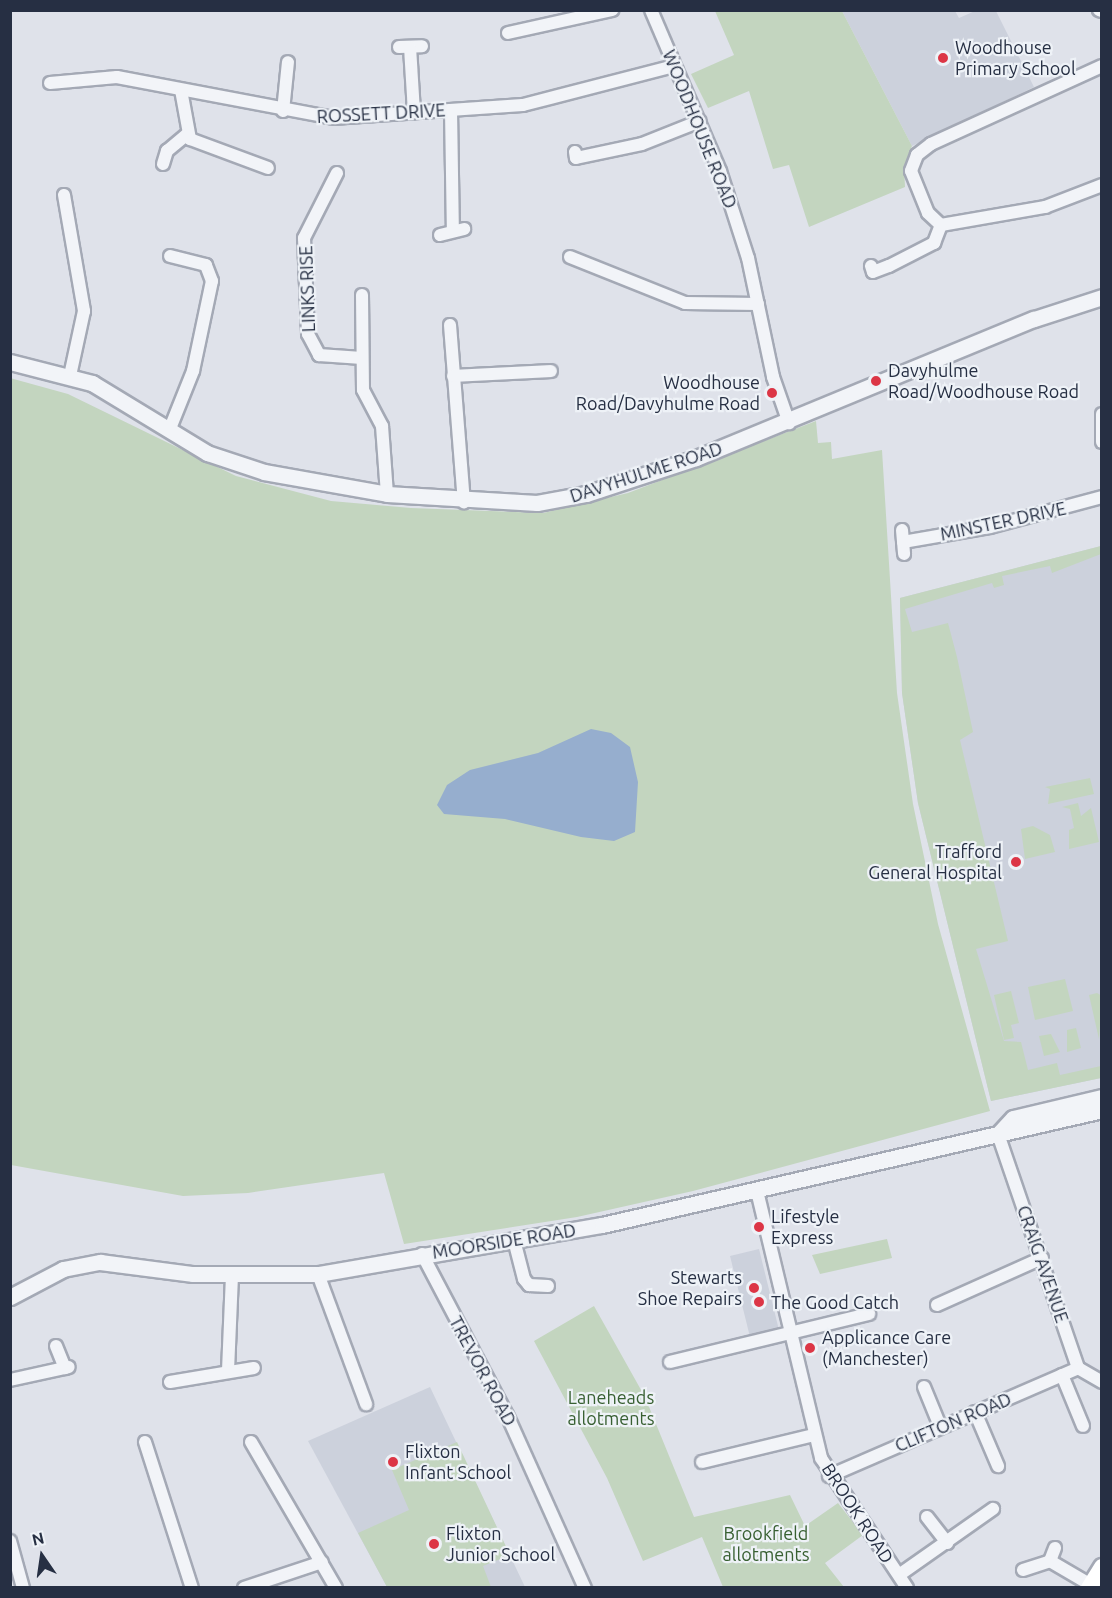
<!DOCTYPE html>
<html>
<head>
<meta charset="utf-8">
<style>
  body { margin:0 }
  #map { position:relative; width:1112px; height:1598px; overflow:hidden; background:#dfe2ea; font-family:Ubuntu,sans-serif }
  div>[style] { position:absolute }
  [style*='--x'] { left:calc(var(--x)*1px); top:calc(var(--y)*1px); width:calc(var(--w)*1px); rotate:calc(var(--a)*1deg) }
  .built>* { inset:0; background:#ccd1dc }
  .green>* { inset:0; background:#c3d5bf }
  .water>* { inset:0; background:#96aece }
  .roads { filter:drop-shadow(2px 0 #a4a9b5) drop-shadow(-2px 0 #a4a9b5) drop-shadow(0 2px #a4a9b5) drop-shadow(0 -2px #a4a9b5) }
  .minor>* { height:12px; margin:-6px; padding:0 6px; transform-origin:6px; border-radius:6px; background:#f2f4f8 }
  .tertiary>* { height:15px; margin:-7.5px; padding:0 7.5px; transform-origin:7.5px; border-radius:7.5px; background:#f2f4f8 }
  .secondary>* { height:16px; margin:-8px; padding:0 8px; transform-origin:8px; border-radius:8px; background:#fff }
  .dots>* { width:16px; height:16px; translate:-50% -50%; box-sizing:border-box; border:3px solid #eef2f7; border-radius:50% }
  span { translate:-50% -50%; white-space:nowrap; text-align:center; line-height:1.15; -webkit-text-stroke:4.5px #eef2f7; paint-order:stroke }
  .poi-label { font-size:18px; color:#262f43 }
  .left { translate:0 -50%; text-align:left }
  .right { translate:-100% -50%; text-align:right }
  .street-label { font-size:18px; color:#262f43 }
  .park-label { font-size:18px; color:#386032 }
  .frame { position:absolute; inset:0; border:12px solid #262f43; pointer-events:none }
  .north { position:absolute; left:12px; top:1526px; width:60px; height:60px; -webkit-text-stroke:4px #eef2f7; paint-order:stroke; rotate:347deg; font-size:16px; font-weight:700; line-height:24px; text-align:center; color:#262f43 }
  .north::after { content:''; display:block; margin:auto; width:21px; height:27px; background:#262f43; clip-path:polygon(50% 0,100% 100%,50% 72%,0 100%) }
</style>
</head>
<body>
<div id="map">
  <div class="built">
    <div style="clip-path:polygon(842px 11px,955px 11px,959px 18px,975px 11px,996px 11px,1034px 87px,912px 146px)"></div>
    <div style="clip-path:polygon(1101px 546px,1101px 1078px,991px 1101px,918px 803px,902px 693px,900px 598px)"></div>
    <div style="clip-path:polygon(759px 1249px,779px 1330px,750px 1337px,730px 1256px)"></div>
    <div style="clip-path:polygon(430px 1387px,525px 1587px,387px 1587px,308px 1441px)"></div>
  </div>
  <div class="green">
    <div style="clip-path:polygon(715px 11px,842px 11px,912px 146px,904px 166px,905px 187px,809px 227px,789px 165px,773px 169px,749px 91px,708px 108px,691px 74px,734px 55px)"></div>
    <div style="clip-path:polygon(10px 378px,68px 394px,236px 476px,331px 501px,411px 508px,543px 513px,628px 493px,816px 421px,818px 443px,831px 442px,832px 459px,882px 450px,897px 693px,913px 804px,938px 924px,990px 1111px,693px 1191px,577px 1217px,404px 1244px,384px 1173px,248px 1193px,183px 1196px,11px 1165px)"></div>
    <div style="clip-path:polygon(1101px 546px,1101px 554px,1052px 573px,1050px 566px,1002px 576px,1004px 585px,994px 588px,992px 583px,905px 609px,912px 632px,948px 623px,957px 657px,973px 732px,960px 740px,1008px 941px,976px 949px,1004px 1041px,1021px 1042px,1028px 1070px,1057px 1063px,1060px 1075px,1101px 1066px,1101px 1078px,991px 1101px,918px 803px,902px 693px,900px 598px)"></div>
    <div style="clip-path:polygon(1090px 778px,1094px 794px,1048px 804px,1050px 789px,1045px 787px)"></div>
    <div style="clip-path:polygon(1078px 803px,1081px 816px,1091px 808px,1099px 842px,1069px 849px,1069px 830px,1074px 828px,1070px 809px,1062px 807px)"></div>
    <div style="clip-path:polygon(1033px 826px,1050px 835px,1055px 852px,1025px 859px,1021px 829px)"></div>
    <div style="clip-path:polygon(1065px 979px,1073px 1011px,1035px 1020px,1028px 987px)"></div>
    <div style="clip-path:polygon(1011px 991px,1019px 1023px,1011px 1025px,1014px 1038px,1004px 1040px,994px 995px)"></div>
    <div style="clip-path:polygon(1097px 993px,1102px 996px,1099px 1039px,1089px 995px)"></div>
    <div style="clip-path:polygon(1076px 1028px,1081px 1048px,1067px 1052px,1067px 1030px)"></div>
    <div style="clip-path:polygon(1051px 1034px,1060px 1052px,1044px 1056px,1039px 1036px)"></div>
    <div style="clip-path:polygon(887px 1239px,892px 1258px,820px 1274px,812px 1255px)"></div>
    <div style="clip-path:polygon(594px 1306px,645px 1397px,694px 1517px,790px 1495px,805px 1526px,838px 1503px,863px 1535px,825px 1563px,844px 1587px,723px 1587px,702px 1537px,643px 1561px,607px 1478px,534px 1341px)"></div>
    <div style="clip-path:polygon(457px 1442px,510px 1555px,483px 1566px,491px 1587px,387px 1587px,358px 1533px,409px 1510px,392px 1470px)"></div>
  </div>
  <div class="water">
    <div style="clip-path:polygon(591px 729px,611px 733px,630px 747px,638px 782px,635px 832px,614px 841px,581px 837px,505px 819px,444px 814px,437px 805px,447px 785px,470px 770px,538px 753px)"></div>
  </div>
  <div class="roads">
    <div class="minor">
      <div style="--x:651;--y:10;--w:175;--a:66.8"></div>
      <div style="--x:720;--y:171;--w:91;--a:72.2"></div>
      <div style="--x:748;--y:258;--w:122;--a:78.1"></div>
      <div style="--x:773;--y:377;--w:49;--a:70.8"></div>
      <div style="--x:1099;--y:10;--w:3;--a:18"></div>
      <div style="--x:508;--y:33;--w:107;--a:-12.5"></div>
      <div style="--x:399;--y:47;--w:23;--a:-2"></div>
      <div style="--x:410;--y:47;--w:65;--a:86.5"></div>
      <div style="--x:1102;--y:66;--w:188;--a:155.5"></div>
      <div style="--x:931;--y:144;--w:18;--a:142"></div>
      <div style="--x:917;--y:155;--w:17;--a:111"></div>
      <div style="--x:911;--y:171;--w:45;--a:68"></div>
      <div style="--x:928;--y:213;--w:18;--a:43"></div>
      <div style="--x:941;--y:225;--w:106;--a:-9.8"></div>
      <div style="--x:1045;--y:207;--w:61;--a:-21.1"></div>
      <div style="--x:50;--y:83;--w:67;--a:-5.1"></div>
      <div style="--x:117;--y:77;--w:220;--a:10.7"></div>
      <div style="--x:333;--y:118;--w:190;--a:-3.9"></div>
      <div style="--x:523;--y:105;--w:156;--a:-14.5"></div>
      <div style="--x:181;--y:90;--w:50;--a:79.6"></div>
      <div style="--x:190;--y:139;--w:83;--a:20.4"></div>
      <div style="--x:451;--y:110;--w:121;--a:89.1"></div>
      <div style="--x:283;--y:111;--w:49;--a:-84.2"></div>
      <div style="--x:575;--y:152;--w:6;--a:81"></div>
      <div style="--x:576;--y:158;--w:67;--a:-12"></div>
      <div style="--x:642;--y:144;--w:62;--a:-21.6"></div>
      <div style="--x:163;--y:164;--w:14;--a:-73"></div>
      <div style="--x:167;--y:151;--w:26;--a:-40"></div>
      <div style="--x:337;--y:173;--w:73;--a:116.9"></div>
      <div style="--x:304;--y:238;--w:96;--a:87.6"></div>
      <div style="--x:308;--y:334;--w:24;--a:62"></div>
      <div style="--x:319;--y:355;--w:43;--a:4"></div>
      <div style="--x:64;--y:195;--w:118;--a:80.2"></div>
      <div style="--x:84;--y:311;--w:66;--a:102.2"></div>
      <div style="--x:440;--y:235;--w:25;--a:-14"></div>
      <div style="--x:570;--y:257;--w:124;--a:21.8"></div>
      <div style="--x:685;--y:303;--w:73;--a:0.8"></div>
      <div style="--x:871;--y:266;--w:6;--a:72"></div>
      <div style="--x:873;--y:272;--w:17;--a:-21"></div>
      <div style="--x:889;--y:266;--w:51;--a:-27.1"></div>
      <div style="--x:934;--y:243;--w:19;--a:-69"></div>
      <div style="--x:362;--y:295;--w:95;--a:89.4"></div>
      <div style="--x:363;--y:390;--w:41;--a:62.2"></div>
      <div style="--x:382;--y:426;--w:68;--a:85.8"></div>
      <div style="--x:450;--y:325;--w:178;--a:85.5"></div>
      <div style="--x:453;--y:376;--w:98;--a:-2.9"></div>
      <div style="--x:1102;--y:414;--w:28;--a:90"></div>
      <div style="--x:169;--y:431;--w:65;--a:-68.2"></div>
      <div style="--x:193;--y:371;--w:92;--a:-78.1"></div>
      <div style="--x:212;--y:281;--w:17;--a:-111"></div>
      <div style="--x:206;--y:265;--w:37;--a:-166"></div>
      <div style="--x:902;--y:530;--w:24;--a:85"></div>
      <div style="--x:903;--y:542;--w:88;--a:-9.8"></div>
      <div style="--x:990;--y:527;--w:116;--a:-15"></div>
      <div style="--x:998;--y:1134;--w:247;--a:71.1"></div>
      <div style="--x:1078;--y:1368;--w:28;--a:30"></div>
      <div style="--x:757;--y:1191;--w:275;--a:76.5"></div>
      <div style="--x:821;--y:1458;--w:156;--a:56.5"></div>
      <div style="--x:514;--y:1240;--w:40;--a:75.6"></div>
      <div style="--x:524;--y:1279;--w:8;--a:50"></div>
      <div style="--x:529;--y:1285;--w:19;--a:3"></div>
      <div style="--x:422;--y:1254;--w:184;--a:62.2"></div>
      <div style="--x:508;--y:1417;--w:188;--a:65.8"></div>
      <div style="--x:318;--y:1274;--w:139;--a:69.7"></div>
      <div style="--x:937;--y:1305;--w:115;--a:-24.1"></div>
      <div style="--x:56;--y:1346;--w:24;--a:68"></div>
      <div style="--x:670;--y:1362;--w:205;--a:-13.6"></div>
      <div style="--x:228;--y:1371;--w:96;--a:-87.6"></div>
      <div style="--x:1062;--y:1375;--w:55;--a:67.6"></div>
      <div style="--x:10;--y:1380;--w:60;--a:-12.4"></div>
      <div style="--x:170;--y:1382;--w:85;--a:-9.5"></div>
      <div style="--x:924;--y:1387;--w:42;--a:67.7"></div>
      <div style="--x:975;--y:1412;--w:59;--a:66.9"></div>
      <div style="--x:145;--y:1442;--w:153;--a:72.2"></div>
      <div style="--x:251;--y:1442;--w:169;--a:59.8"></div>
      <div style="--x:702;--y:1462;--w:115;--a:-13.6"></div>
      <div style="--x:829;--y:1476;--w:271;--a:-23.4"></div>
      <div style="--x:927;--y:1517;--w:33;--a:52"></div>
      <div style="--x:10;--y:1541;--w:49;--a:74.5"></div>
      <div style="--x:1050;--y:1561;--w:48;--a:30.3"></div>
      <div style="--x:1023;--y:1570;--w:28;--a:-18"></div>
      <div style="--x:1050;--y:1561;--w:14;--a:-69"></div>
      <div style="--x:899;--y:1575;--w:115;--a:-35.1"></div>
      <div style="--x:244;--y:1588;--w:82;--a:-18.4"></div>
    </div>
    <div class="tertiary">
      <div style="--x:10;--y:362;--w:85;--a:14.4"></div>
      <div style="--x:92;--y:383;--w:135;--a:31.3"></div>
      <div style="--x:207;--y:453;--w:60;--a:18.4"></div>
      <div style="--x:264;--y:472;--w:125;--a:10.1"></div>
      <div style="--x:387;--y:494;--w:150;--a:3.4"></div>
      <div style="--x:537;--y:503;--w:50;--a:-10.4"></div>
      <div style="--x:586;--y:494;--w:116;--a:-18.1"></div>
      <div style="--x:696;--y:458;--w:365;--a:-22.4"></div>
      <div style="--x:1034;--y:319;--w:71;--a:-17.9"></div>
      <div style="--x:998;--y:1134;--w:22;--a:-47"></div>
      <div style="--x:1013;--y:1118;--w:91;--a:-13.3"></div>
      <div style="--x:10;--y:1297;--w:60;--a:-27.8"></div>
      <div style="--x:63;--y:1269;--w:38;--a:-11"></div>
      <div style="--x:100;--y:1262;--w:94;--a:7.4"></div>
      <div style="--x:193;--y:1274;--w:125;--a:0"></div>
      <div style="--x:318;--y:1274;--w:288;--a:-9.8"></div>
      <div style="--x:602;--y:1225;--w:513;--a:-12.95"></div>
    </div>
    <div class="secondary">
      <div style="--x:1089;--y:1588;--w:25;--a:-58"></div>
    </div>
  </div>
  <div class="dots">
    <div style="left:943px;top:58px;background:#dc3646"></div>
    <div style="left:876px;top:381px;background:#dc3646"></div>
    <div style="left:772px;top:393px;background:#dc3646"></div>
    <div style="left:1016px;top:862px;background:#dc3646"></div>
    <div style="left:759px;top:1227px;background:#dc3646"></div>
    <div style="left:754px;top:1288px;background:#dc3646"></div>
    <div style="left:759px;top:1302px;background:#dc3646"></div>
    <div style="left:810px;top:1348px;background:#dc3646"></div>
    <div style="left:393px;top:1462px;background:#dc3646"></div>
    <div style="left:434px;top:1544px;background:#dc3646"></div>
  </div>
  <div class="poi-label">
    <span class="left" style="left:955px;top:58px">Woodhouse<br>Primary School</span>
    <span class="left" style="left:888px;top:381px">Davyhulme<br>Road/Woodhouse Road</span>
    <span class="right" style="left:760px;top:393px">Woodhouse<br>Road/Davyhulme Road</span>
    <span class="right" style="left:1002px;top:862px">Trafford<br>General Hospital</span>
    <span class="left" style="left:771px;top:1227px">Lifestyle<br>Express</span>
    <span class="right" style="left:742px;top:1288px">Stewarts<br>Shoe Repairs</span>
    <span class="left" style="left:771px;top:1302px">The Good Catch</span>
    <span class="left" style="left:822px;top:1348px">Applicance Care<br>(Manchester)</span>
    <span class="left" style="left:405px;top:1462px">Flixton<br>Infant School</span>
    <span class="left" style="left:446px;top:1544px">Flixton<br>Junior School</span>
  </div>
  <div class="street-label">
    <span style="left:381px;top:113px;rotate:-3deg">ROSSETT DRIVE</span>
    <span style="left:700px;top:129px;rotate:68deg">WOODHOUSE ROAD</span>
    <span style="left:307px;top:289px;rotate:-92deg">LINKS RISE</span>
    <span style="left:646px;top:472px;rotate:-18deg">DAVYHULME ROAD</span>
    <span style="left:1003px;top:521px;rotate:-12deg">MINSTER DRIVE</span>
    <span style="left:504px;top:1241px;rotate:-9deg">MOORSIDE ROAD</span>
    <span style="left:1043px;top:1264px;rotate:71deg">CRAIG AVENUE</span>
    <span style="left:483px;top:1371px;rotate:62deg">TREVOR ROAD</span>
    <span style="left:953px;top:1422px;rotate:-23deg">CLIFTON ROAD</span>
    <span style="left:858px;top:1513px;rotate:57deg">BROOK ROAD</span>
  </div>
  <div class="park-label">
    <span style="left:611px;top:1408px">Laneheads<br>allotments</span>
    <span style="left:766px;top:1544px">Brookfield<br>allotments</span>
  </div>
  <div class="frame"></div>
  <div class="north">N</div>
</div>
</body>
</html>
